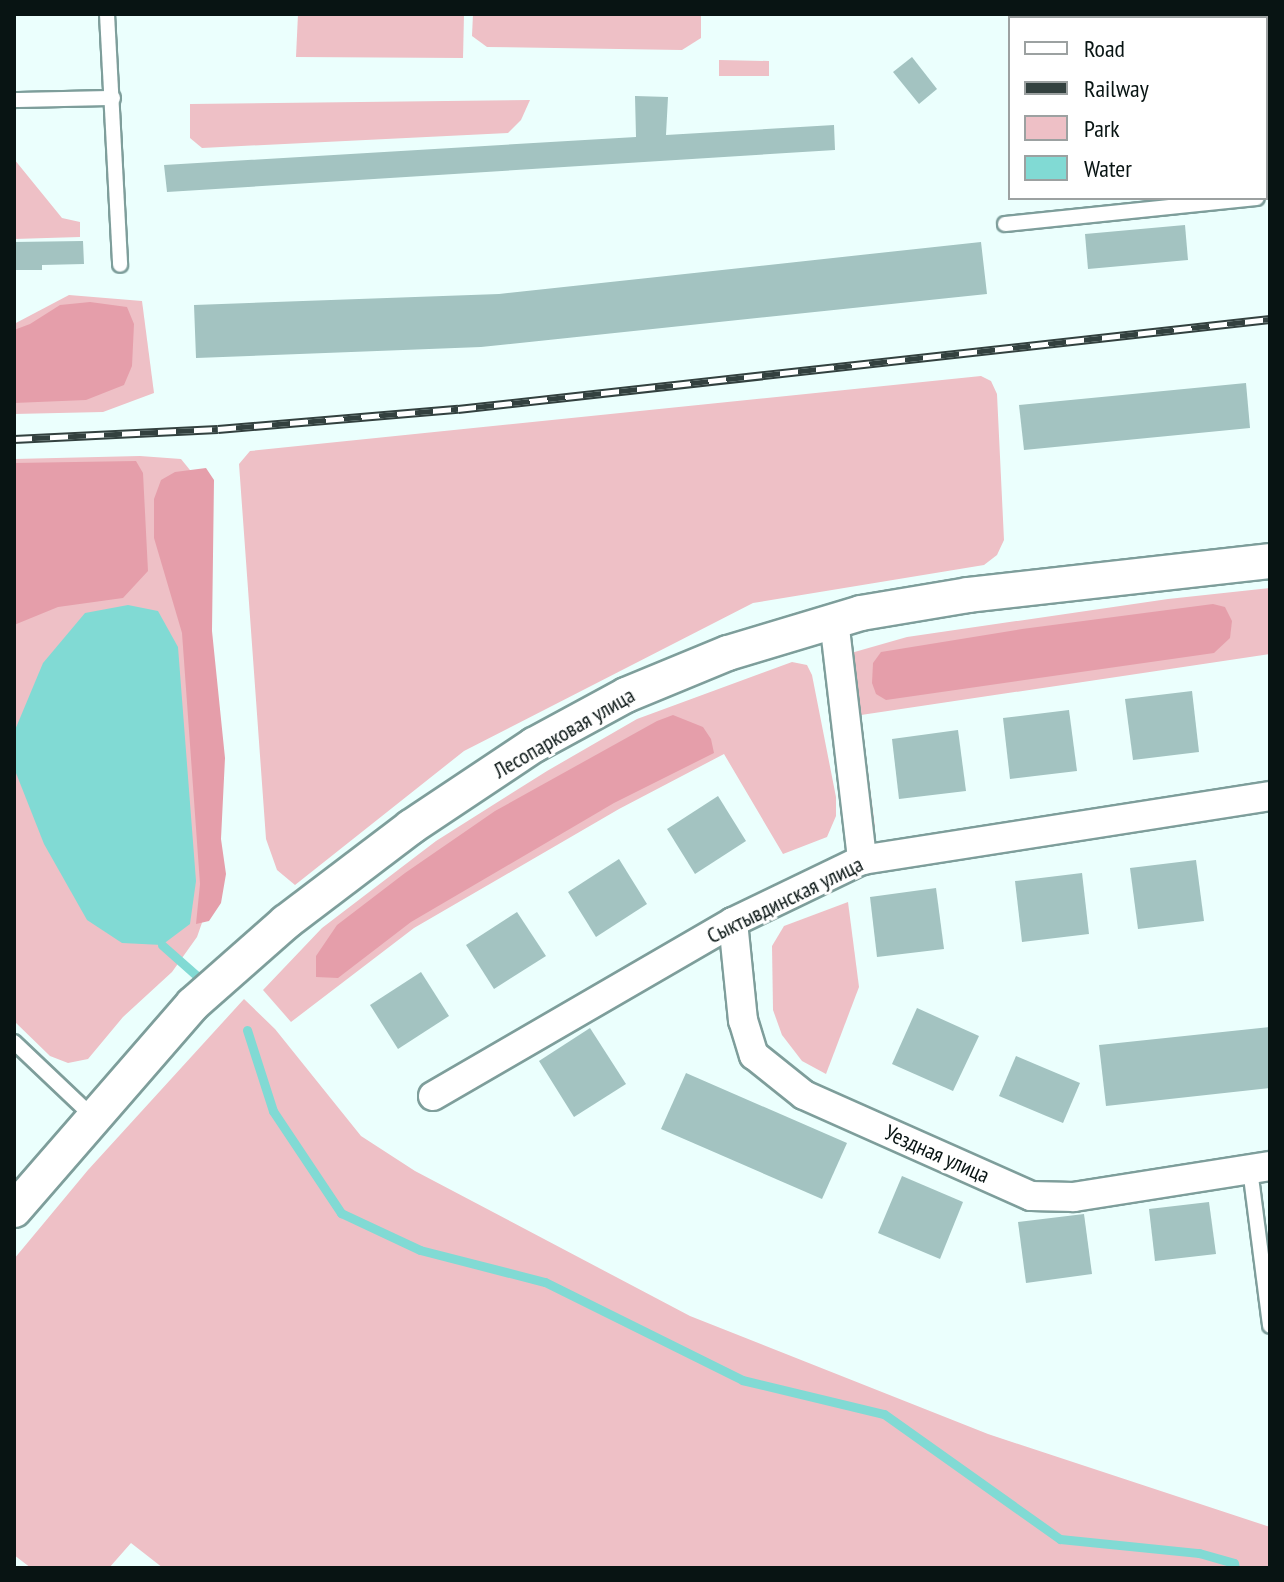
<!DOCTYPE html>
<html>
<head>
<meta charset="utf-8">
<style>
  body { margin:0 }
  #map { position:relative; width:1284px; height:1582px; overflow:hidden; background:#ebfffd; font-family:"PT Sans Narrow",sans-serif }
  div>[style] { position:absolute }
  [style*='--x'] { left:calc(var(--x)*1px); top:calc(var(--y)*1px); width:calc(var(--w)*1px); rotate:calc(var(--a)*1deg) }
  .green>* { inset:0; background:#eec0c6 }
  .forest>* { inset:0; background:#e59eaa }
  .water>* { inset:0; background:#81dad4 }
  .stream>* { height:9px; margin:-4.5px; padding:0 4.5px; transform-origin:4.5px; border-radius:4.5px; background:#81dad4 }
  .building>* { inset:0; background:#a3c3c1 }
  .roads { filter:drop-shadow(2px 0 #7e9e9b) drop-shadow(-2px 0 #7e9e9b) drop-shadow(0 2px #7e9e9b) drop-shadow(0 -2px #7e9e9b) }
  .service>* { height:14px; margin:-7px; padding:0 7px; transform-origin:7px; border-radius:7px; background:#fff }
  .minor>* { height:28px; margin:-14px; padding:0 14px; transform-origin:14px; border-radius:14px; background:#fff }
  .tertiary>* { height:34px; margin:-17px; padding:0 17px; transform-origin:17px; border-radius:17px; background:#fff }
  .rail>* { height:9px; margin-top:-4.5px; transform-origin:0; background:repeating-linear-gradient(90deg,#fff 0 18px,#33413f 0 36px); box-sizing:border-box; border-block:2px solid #33413f }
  span { translate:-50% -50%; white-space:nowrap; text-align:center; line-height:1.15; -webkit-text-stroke:6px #fff; paint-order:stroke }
  .street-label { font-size:22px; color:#081413 }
  .frame { position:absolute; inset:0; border:16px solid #081413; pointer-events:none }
  .legend { position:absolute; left:1008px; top:16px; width:260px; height:184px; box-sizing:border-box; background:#fff; border:2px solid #9ca1a1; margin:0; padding:10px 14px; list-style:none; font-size:24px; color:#081413 }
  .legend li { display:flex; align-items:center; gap:16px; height:40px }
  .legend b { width:40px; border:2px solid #9ca1a1 }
</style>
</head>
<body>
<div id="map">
  <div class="green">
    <div style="clip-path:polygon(298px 14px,464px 14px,463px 58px,296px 57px)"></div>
    <div style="clip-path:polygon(473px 14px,701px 14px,701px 38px,682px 50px,487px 47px,472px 36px)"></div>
    <div style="clip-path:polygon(1075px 14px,1270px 14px,1270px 166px,1266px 169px,1266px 18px,1079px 18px)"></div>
    <div style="clip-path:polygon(719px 60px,769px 61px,769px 76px,719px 76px)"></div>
    <div style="clip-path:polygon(530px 100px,521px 120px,508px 133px,202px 148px,190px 138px,190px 104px)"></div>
    <div style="clip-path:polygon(14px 159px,62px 218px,80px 222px,80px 237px,14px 239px)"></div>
    <div style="clip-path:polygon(69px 295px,142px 301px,154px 393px,103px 412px,14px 414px,14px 324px)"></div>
    <div style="clip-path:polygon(981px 376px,991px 381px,997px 394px,1004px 540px,997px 555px,984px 565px,753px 603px,464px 751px,295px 885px,277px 870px,266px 839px,239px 464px,250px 451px)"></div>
    <div style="clip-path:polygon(140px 456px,181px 459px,194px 475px,211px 897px,197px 937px,172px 972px,123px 1017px,88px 1059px,68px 1063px,50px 1056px,14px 1021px,14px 459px)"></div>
    <div style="clip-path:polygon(1270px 588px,1270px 654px,861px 715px,875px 827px,868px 824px,851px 653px,907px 637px,1168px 599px)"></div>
    <div style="clip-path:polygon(792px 662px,807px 665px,812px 675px,836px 797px,836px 816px,827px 837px,783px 854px,724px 754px,619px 809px,414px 928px,291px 1022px,263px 990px,322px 928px,436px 841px,547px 771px,637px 719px)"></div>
    <div style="clip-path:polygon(848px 902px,859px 987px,826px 1074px,802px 1061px,782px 1035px,773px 1010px,772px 946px,784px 926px)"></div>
    <div style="clip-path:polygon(244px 999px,275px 1029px,361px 1136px,415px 1171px,690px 1316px,988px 1434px,1270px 1527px,1270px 1568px,163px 1568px,131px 1543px,109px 1568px,31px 1568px,14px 1555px,14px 1259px,88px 1170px)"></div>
  </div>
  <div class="forest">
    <div style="clip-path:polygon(90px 302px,127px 307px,134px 324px,132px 366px,124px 385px,86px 400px,14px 403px,14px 330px,30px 324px,60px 305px)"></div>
    <div style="clip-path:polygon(136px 461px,143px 473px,148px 571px,123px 598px,58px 607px,14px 625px,14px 463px)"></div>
    <div style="clip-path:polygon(206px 468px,214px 480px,212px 631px,225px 758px,221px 839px,226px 874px,221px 903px,209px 921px,196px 924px,200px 884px,182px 633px,154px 538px,154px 499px,161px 480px,175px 472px)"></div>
    <div style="clip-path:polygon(1213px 604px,1225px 607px,1232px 621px,1230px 638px,1214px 653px,886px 700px,876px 694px,872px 683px,873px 663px,881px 652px,1022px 629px)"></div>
    <div style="clip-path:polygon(673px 715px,703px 727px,711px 739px,714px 753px,614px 803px,411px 922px,338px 978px,316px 977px,316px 956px,337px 925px,405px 873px,495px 811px,657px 721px)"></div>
  </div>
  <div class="water">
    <div style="clip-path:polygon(128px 605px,158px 611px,178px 647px,196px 881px,190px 924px,162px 945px,122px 943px,87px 920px,44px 844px,14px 768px,15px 730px,43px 663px,85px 613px)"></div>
  </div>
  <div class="stream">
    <div style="--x:162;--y:945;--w:47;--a:41.5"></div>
    <div style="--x:247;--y:1030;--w:85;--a:72.2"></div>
    <div style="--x:273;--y:1111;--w:123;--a:56.3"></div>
    <div style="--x:341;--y:1213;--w:87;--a:25.1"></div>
    <div style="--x:420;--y:1250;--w:129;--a:14.4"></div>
    <div style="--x:545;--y:1282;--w:220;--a:26.4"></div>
    <div style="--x:742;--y:1380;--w:146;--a:13.5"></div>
    <div style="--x:884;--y:1414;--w:216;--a:35.4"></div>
    <div style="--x:1060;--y:1539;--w:140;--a:5.8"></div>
    <div style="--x:1199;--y:1553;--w:36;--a:16"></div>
    <div style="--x:1234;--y:1563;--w:5;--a:79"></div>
  </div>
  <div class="building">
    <div style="clip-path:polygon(912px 57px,937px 89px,919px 104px,893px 72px)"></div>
    <div style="clip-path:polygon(635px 96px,668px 97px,666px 135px,834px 125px,835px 150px,167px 192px,164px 165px,636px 137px)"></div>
    <div style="clip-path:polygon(1185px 225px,1188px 260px,1088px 269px,1085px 234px)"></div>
    <div style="clip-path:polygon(83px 241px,84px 264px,42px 265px,42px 270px,14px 270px,14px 242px)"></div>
    <div style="clip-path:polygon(981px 242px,987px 294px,481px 347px,196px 358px,194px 305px,499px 294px)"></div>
    <div style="clip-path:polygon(1246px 383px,1250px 428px,1024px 450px,1019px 405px)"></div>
    <div style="clip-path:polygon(1192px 691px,1199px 752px,1133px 760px,1125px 699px)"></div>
    <div style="clip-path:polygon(1069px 710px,1077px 771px,1010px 779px,1003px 718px)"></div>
    <div style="clip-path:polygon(958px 730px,966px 791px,899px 799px,892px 739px)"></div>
    <div style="clip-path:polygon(718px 796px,746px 841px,695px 874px,667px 829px)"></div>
    <div style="clip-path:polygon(619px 859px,647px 904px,596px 937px,568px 892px)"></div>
    <div style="clip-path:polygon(1196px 860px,1204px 921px,1138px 929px,1130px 868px)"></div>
    <div style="clip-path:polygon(1082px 873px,1089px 934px,1022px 942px,1015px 881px)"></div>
    <div style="clip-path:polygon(936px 888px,944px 949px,877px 957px,870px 897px)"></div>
    <div style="clip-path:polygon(517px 912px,546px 956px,494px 989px,466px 945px)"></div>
    <div style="clip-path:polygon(421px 972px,449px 1016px,398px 1049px,370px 1005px)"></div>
    <div style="clip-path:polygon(917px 1008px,979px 1036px,953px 1091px,892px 1064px)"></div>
    <div style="clip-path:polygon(1270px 1027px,1270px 1088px,1106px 1106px,1099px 1045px)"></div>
    <div style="clip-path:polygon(590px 1028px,626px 1084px,574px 1117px,539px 1061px)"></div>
    <div style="clip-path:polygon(1016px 1056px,1080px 1083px,1063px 1123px,999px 1096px)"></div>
    <div style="clip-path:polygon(686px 1073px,847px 1143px,822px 1199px,661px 1129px)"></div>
    <div style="clip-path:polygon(902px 1176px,963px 1202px,940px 1259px,878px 1233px)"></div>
    <div style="clip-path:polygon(1209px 1202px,1216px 1254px,1155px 1261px,1149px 1209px)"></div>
    <div style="clip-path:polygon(1084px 1214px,1092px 1274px,1026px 1283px,1018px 1222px)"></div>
  </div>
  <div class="roads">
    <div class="service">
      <div style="--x:107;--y:14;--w:251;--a:87"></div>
      <div style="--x:14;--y:100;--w:99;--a:-1.2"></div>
      <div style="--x:1005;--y:224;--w:253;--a:-5.9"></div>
      <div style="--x:14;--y:1042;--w:109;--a:43.5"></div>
      <div style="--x:1250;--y:1169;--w:158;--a:82.7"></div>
    </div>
    <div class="minor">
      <div style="--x:834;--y:620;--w:242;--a:83.3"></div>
      <div style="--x:733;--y:922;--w:99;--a:84.2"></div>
      <div style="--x:743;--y:1020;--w:37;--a:73"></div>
      <div style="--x:754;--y:1055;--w:64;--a:38.7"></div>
      <div style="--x:804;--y:1095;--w:248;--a:24"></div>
      <div style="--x:1031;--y:1196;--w:43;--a:1.3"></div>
      <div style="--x:1074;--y:1197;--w:198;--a:-9"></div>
      <div style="--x:433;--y:1096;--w:347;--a:-30.1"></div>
      <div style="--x:733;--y:922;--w:143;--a:-25.7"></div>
      <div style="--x:862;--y:860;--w:413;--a:-8.9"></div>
    </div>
    <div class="tertiary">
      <div style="--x:14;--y:1210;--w:273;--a:-49"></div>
      <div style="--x:193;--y:1004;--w:124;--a:-41.4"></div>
      <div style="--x:286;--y:922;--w:157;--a:-37.2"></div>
      <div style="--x:411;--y:827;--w:148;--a:-33.7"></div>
      <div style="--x:534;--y:745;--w:105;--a:-28.5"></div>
      <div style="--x:626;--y:695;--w:110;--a:-22.4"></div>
      <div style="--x:728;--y:653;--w:139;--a:-16.7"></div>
      <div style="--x:861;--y:613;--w:109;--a:-9.5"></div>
      <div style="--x:968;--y:595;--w:304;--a:-6.4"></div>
    </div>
  </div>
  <div class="rail">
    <div style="--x:14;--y:439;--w:204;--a:-2.8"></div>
    <div style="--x:218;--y:429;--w:241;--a:-4.8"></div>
    <div style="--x:458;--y:409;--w:817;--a:-6.32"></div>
  </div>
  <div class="street-label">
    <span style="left:564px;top:733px;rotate:-30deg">Лесопарковая улица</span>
    <span style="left:785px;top:900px;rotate:-26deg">Сыктывдинская улица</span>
    <span style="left:937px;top:1154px;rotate:24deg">Уездная улица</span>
  </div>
  <div class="frame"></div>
  <ul class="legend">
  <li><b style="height:10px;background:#fff"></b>Road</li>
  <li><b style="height:10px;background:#33413f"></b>Railway</li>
  <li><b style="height:22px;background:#eec0c6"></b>Park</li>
  <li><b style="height:22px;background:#81dad4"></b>Water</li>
  </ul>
</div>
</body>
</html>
